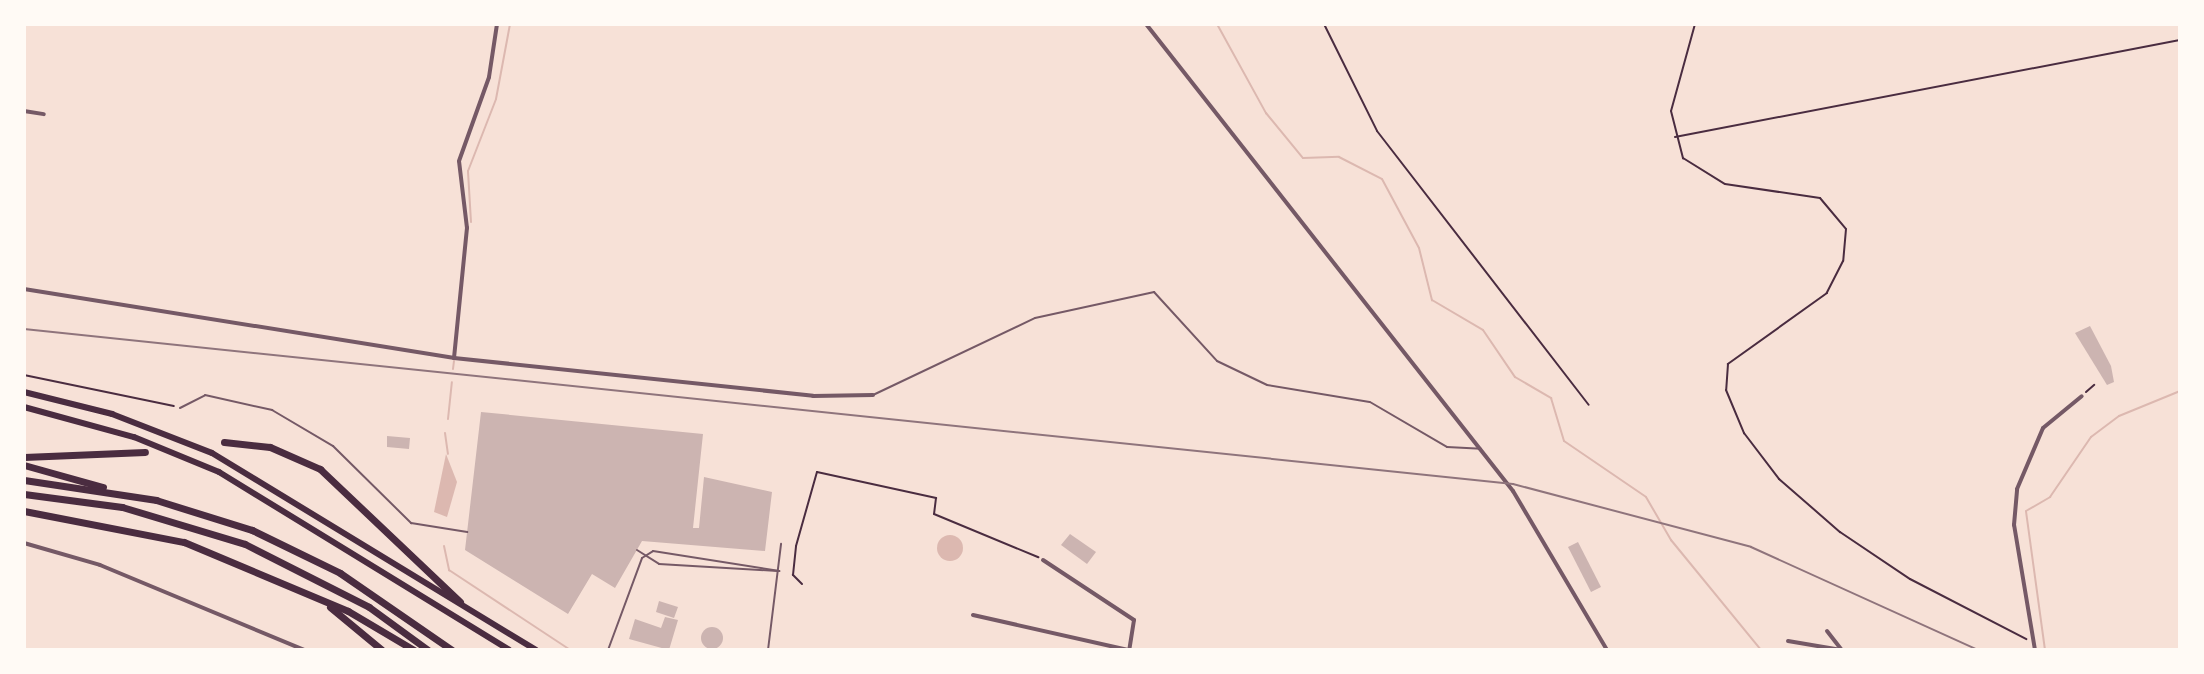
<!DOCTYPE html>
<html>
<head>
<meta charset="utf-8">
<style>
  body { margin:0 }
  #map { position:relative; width:2204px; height:674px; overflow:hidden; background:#f7e1d7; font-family:Spectral,serif }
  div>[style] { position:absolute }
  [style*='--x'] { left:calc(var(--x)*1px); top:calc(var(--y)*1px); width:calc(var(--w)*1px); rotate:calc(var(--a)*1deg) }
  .water>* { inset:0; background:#dcb8b0 }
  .round { border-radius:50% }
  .stream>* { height:2px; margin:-1px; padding:0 1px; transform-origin:1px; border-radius:1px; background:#dcb8b0 }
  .building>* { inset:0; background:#ccb4b1 }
  .path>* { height:2px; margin:-1px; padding:0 1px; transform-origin:1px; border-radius:1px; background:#4a2c40 }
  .service>* { height:2px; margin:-1px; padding:0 1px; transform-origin:1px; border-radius:1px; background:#755966 }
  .minor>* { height:4px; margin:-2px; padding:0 2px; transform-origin:2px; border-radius:2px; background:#755966 }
  .primary>* { height:6px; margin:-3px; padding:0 3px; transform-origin:3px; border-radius:3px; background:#4a2c40 }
  .motorway>* { height:7px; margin:-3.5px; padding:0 3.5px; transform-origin:3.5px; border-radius:3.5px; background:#4a2c40 }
  .rail>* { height:2px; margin:-1px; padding:0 1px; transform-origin:1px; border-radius:1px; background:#8f747c }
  span { translate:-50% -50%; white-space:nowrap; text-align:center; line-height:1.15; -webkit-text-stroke:6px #fffaf5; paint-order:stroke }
  .frame { position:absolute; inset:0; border:26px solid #fffaf5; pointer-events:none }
</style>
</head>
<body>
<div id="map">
  <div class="water">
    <div style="clip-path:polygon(446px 454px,457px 482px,447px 517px,434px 512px)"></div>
    <div class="round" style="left:937px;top:535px;width:26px;height:26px"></div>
  </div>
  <div class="stream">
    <div style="--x:1217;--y:24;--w:102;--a:61.2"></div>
    <div style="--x:1266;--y:113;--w:58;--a:50.6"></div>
    <div style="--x:1303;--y:158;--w:36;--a:-2"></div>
    <div style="--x:1339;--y:157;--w:48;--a:27.1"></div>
    <div style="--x:1382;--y:179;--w:78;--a:61.8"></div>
    <div style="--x:1419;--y:248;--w:54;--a:76"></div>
    <div style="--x:1432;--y:300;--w:59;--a:30.5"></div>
    <div style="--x:1483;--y:330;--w:57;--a:55.8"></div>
    <div style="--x:1515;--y:377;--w:42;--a:30.3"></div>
    <div style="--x:1551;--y:398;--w:45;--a:73.2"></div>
    <div style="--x:1564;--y:441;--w:99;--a:34.3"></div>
    <div style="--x:1646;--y:497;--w:50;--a:59.8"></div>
    <div style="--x:1671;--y:540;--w:142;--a:50.7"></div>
    <div style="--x:471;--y:222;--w:51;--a:-93.4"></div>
    <div style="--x:468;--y:171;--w:77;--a:-68.7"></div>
    <div style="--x:496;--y:99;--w:76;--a:-79.4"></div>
    <div style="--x:453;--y:369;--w:8;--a:-83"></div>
    <div style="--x:448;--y:419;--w:37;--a:-84"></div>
    <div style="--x:445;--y:433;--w:21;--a:82"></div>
    <div style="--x:444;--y:546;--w:25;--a:78"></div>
    <div style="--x:449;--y:570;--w:144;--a:33.4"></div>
    <div style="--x:2045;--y:650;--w:140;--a:-97.8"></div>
    <div style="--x:2026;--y:511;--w:28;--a:-30"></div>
    <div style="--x:2050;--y:497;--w:73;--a:-55.7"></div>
    <div style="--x:2091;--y:437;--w:35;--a:-37"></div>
    <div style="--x:2119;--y:416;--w:66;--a:-22.3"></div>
  </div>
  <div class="building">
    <div style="clip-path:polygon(2090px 326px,2111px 366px,2114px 382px,2107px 385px,2075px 333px)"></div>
    <div style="clip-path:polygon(481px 412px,703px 434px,693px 528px,699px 528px,704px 477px,772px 492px,765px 551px,642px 541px,615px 588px,592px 574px,568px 614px,465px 550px)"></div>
    <div style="clip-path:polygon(387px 436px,410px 438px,409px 449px,387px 447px)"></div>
    <div style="clip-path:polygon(1070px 534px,1096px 552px,1087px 564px,1061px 545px)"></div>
    <div style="clip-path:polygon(1578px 542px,1601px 587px,1591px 592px,1568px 547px)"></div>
    <div style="clip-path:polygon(659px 601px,678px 607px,674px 618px,656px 612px)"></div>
    <div style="clip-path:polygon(665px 617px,678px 620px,669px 650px,629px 639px,635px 619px,661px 628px)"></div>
    <div class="round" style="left:701px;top:627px;width:22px;height:22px"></div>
  </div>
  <div class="path">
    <div style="--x:1324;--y:24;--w:119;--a:63.6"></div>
    <div style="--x:1377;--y:131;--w:346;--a:52.3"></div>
    <div style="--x:1695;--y:24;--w:90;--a:105.4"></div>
    <div style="--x:1671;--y:111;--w:49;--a:75.7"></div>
    <div style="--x:1683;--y:158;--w:49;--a:31.8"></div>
    <div style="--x:1725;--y:184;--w:96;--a:8.4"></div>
    <div style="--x:1820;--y:198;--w:40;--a:50"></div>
    <div style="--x:1846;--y:229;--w:32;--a:95"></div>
    <div style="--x:1843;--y:261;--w:36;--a:117"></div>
    <div style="--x:1827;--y:293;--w:122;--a:144.4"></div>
    <div style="--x:1728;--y:364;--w:26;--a:94"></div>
    <div style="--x:1726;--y:390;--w:47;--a:67.3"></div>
    <div style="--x:1744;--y:433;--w:58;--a:52.7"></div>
    <div style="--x:1779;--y:479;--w:81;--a:41"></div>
    <div style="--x:1840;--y:532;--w:84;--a:33.9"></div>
    <div style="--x:1910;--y:579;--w:131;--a:27.3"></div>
    <div style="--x:1675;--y:137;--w:514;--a:-10.87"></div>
    <div style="--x:24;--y:375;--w:153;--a:11.7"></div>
    <div style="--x:2086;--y:392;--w:11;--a:-41"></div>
    <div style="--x:802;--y:584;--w:13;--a:-135"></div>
    <div style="--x:793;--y:575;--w:29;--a:-84"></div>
    <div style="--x:796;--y:546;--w:77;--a:-74.2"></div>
    <div style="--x:817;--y:472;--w:122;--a:12.3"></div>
    <div style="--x:936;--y:498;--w:16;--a:97"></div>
    <div style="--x:934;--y:514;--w:113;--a:22.5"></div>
  </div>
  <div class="service">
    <div style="--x:873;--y:395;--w:179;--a:-25.4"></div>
    <div style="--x:1035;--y:318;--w:122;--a:-12.3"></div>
    <div style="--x:1154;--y:292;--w:93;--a:47.6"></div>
    <div style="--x:1217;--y:361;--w:55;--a:25.6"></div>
    <div style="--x:1267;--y:385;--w:104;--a:9.4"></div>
    <div style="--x:1370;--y:402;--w:89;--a:30.3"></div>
    <div style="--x:1447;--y:447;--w:34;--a:3"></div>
    <div style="--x:180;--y:408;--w:28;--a:-27"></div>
    <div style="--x:205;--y:395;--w:69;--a:12.6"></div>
    <div style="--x:272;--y:410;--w:71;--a:30.5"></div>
    <div style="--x:333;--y:446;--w:110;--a:44.6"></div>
    <div style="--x:411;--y:523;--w:57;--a:9.1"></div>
    <div style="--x:637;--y:550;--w:26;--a:32"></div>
    <div style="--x:659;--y:564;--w:119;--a:3.4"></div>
    <div style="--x:608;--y:650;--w:98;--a:-69.7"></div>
    <div style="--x:642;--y:558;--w:13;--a:-32"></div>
    <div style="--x:653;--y:551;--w:128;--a:9"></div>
    <div style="--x:768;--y:650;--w:107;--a:-83"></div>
  </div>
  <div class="minor">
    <div style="--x:1146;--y:24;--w:594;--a:51.84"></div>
    <div style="--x:1513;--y:491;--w:185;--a:59.4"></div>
    <div style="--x:24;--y:111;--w:20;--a:9"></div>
    <div style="--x:24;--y:289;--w:436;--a:9.1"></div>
    <div style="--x:454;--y:358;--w:361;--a:6"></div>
    <div style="--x:813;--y:396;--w:60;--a:-1"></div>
    <div style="--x:454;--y:358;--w:131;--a:-84.3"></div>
    <div style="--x:467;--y:228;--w:67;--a:-96.8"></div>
    <div style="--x:459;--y:161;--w:89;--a:-70.3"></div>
    <div style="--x:489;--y:77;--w:54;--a:-81.4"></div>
    <div style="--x:24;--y:543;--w:79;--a:16.1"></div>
    <div style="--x:100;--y:565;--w:221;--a:22.6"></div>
    <div style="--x:1043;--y:560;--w:109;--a:33.4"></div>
    <div style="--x:1134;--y:620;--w:30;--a:99"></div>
    <div style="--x:973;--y:615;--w:159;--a:12.7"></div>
    <div style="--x:1827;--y:631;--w:24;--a:52"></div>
    <div style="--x:1788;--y:641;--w:54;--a:9.6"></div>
    <div style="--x:2035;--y:650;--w:127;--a:-99.5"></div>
    <div style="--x:2014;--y:525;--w:36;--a:-85"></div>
    <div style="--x:2017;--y:489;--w:66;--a:-66.9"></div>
    <div style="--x:2043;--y:428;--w:50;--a:-39.4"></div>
  </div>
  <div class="primary">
    <div style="--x:24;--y:392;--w:91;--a:14"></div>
    <div style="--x:112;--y:414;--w:107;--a:21.3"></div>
    <div style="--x:212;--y:453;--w:379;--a:31.3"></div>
    <div style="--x:24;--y:407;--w:114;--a:15.3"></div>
    <div style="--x:134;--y:437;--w:92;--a:22.4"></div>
    <div style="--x:219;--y:472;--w:340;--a:31.5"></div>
  </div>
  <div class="motorway">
    <div style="--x:224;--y:442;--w:46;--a:6.2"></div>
    <div style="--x:270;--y:447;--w:55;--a:23.7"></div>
    <div style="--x:320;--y:469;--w:193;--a:43.5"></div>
    <div style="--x:24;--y:457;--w:121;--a:-2.4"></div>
    <div style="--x:24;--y:465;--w:82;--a:15.6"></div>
    <div style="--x:24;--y:480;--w:134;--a:8.6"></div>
    <div style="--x:156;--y:500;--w:101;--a:17.4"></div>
    <div style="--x:252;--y:530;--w:98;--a:26"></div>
    <div style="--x:340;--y:573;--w:136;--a:34.5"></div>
    <div style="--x:24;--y:494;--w:99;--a:7.6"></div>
    <div style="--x:122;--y:507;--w:128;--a:16.7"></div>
    <div style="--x:245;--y:544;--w:139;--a:26.9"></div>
    <div style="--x:369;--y:607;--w:73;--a:36.1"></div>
    <div style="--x:24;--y:511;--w:163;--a:11"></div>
    <div style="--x:184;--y:542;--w:178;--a:22.8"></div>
    <div style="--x:348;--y:611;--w:77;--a:30.6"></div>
    <div style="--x:330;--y:607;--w:67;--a:39.6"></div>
  </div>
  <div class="rail">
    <div style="--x:24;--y:329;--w:1497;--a:5.94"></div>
    <div style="--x:1513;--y:484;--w:246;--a:14.8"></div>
    <div style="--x:1751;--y:547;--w:249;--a:24.4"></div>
  </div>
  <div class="frame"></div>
</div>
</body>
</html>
